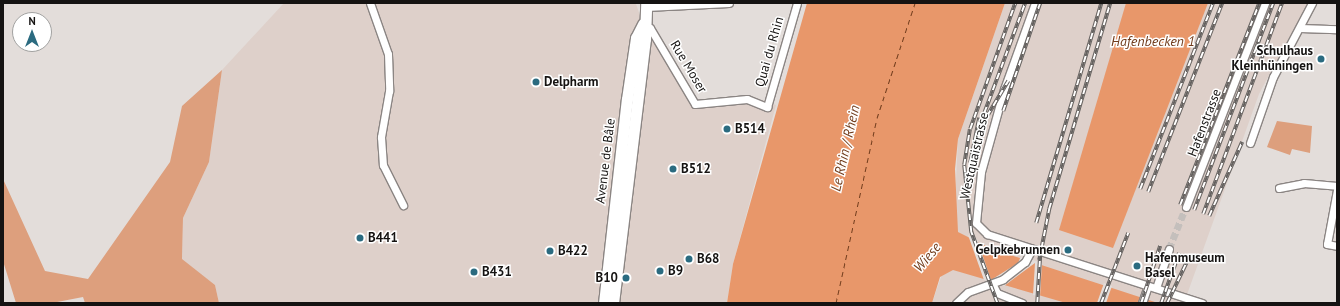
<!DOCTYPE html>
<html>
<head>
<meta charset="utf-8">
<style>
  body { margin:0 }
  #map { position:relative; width:1340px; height:306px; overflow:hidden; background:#e3ddda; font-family:"PT Sans",sans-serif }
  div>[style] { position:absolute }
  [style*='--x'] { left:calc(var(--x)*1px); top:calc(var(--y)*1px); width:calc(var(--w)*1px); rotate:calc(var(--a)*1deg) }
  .built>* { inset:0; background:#ded0ca }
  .green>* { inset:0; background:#dd9f7d }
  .water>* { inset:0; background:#e8976a }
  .pier>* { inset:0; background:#e3ddda }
  .ferry>* { height:1px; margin-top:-0.5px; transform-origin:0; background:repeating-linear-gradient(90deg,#723d1d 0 5px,transparent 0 9px) }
  .street-tunnel>* { height:7px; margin-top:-3.5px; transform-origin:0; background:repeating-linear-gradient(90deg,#c4bfbc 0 7px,transparent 0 10.5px) }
  .roads { filter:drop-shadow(1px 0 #8b8583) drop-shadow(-1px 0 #8b8583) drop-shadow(0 1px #8b8583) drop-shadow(0 -1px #8b8583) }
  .street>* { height:7px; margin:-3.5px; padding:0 3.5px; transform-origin:3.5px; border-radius:3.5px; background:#fff }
  .secondary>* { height:11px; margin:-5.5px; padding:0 5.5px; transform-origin:5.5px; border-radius:5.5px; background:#fff }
  .rail>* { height:3.5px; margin-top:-1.75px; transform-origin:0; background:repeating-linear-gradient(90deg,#fff 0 6px,#656260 0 12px); box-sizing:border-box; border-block:1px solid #656260 }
  .dots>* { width:11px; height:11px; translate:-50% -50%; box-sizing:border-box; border:2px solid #fff; border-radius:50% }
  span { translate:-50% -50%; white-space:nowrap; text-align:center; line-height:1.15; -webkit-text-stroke:3px #fff; paint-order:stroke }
  .street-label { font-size:13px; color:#151312 }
  .poi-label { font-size:13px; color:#151312; font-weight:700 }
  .right { translate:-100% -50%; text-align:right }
  .left { translate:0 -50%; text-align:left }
  .water-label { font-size:14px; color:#723d1d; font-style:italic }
  .frame { position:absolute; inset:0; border:4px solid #151312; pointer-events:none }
  .north { position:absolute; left:12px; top:12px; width:40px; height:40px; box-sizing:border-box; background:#fff; border:1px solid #a1a1a0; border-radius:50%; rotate:0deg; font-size:11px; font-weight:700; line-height:16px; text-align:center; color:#151312 }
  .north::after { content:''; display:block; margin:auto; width:14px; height:18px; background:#2b6b80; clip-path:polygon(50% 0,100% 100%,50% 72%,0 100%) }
</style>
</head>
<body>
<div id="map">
  <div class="built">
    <div style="clip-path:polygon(284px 3px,636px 4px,642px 21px,697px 102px,748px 96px,776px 105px,733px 264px,727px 303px,219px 303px,215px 285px,182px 260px,183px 218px,209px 162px,222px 70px)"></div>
    <div style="clip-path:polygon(1005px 3px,1308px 3px,1259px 94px,1184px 303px,932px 303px,942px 274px,956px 181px,958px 139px)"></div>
  </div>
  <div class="green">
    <div style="clip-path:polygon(222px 70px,209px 162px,183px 218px,182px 259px,215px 285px,219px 303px,85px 303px,83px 297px,52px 303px,16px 303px,3px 261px,3px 179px,45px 271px,88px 279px,170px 162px,182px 106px)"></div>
    <div style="clip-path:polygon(1277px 121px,1312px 126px,1310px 153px,1292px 149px,1290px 155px,1267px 147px)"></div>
  </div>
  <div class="water">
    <div style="clip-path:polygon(807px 3px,1005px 3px,958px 139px,955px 169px,958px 232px,992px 249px,1158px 303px,1066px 303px,953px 270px,940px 277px,932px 303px,727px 303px,733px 264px)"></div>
    <div style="clip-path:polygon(1126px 3px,1208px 3px,1113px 248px,1059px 230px)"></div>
  </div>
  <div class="pier">
    <div style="clip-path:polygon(968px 235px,977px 239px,991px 280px,1018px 263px,1021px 256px,1042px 263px,1040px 297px,1033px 295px,1035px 263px,1004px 286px,984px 280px)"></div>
    <div style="clip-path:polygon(1104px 283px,1112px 286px,1106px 303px,1097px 303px)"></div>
  </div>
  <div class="ferry">
    <div style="--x:836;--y:303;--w:189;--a:-77.5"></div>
    <div style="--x:877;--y:118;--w:121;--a:-71.7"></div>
  </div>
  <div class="street-tunnel">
    <div style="--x:1169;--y:249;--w:45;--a:-68"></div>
  </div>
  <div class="roads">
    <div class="street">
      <div style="--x:370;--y:3;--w:54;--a:70.6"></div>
      <div style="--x:388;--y:54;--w:37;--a:88"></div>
      <div style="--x:389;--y:91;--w:47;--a:99.9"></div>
      <div style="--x:381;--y:137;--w:28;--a:86"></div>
      <div style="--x:383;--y:165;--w:45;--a:63.4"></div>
      <div style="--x:1035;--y:3;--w:91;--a:109.8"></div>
      <div style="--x:1004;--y:89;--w:86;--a:105.5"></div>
      <div style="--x:981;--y:172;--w:51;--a:95.6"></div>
      <div style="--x:976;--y:223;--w:16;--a:45"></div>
      <div style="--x:987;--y:234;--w:226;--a:17.8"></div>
      <div style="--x:646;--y:7;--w:83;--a:-2.8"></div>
      <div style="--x:643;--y:24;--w:8;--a:30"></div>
      <div style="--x:650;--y:28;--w:88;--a:59.4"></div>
      <div style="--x:695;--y:104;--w:52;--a:-5.5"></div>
      <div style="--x:747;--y:99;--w:22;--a:22"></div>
      <div style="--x:767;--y:107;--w:108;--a:-73.9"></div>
      <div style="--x:1300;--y:28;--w:37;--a:2"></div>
      <div style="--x:1250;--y:143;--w:70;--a:-70.8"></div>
      <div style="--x:1273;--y:77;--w:84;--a:-62.2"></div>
      <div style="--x:1279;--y:188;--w:25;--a:-11"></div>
      <div style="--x:1304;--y:183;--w:33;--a:5"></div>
      <div style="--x:1337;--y:190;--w:55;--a:100.5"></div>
      <div style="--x:1327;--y:244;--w:10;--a:11"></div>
      <div style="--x:1186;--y:207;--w:219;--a:-68.8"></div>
      <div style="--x:993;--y:285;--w:9;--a:63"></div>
      <div style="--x:997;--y:293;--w:27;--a:22"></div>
      <div style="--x:1156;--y:288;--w:41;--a:-71.6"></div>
      <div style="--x:956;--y:303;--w:16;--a:-43"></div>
      <div style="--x:968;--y:292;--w:37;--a:-20"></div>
      <div style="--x:1003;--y:279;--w:28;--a:-38"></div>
      <div style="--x:1025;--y:262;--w:15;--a:-62"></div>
      <div style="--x:1142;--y:303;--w:18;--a:-71"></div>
    </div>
    <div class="secondary">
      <div style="--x:604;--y:303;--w:205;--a:-83.6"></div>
      <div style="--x:627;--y:99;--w:62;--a:-81.6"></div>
      <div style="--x:636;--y:38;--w:16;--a:-63"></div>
      <div style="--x:613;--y:303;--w:266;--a:-83.1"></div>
      <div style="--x:645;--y:39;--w:36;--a:-88"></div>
    </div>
  </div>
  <div class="rail">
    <div style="--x:1003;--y:111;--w:114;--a:-71.1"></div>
    <div style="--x:987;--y:116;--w:41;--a:-59"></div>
    <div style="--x:980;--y:124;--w:129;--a:-69.6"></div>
    <div style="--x:970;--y:163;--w:46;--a:-78.7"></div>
    <div style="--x:1140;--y:189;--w:200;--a:-68.6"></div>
    <div style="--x:1148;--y:192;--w:203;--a:-68.6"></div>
    <div style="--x:1180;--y:205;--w:217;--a:-68.6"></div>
    <div style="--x:1194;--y:210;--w:222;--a:-69.1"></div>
    <div style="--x:1203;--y:214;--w:225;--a:-69.5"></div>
    <div style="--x:1209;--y:216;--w:81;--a:-66"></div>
    <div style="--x:1036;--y:223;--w:229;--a:-73.5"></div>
    <div style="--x:1039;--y:260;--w:52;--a:-78.9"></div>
    <div style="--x:1049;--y:209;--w:215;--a:-73.5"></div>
    <div style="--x:997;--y:303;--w:76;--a:-110.1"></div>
    <div style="--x:971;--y:232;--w:67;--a:-96"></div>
    <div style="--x:964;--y:165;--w:36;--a:-81"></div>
    <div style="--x:970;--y:129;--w:134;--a:-70.3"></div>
    <div style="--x:1037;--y:303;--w:49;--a:-86.5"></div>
    <div style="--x:1101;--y:303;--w:75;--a:-68.9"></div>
    <div style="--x:1141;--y:303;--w:60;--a:-71.6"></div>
    <div style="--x:1161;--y:303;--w:53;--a:-70.2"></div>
    <div style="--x:1167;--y:303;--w:51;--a:-64.4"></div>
  </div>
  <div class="dots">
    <div style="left:1321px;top:59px;background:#2b6b80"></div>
    <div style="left:536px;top:82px;background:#2b6b80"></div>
    <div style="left:727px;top:129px;background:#2b6b80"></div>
    <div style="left:673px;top:169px;background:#2b6b80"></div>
    <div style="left:360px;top:238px;background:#2b6b80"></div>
    <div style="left:1068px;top:250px;background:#2b6b80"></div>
    <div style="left:550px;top:251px;background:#2b6b80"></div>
    <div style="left:689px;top:259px;background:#2b6b80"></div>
    <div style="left:1137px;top:266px;background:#2b6b80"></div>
    <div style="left:660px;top:271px;background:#2b6b80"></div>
    <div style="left:474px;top:272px;background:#2b6b80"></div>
    <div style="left:626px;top:278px;background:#2b6b80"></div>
  </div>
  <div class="street-label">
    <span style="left:770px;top:52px;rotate:-74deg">Quai du Rhin</span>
    <span style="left:688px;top:67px;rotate:59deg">Rue Moser</span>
    <span style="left:1205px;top:123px;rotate:-69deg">Hafenstrasse</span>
    <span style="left:975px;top:156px;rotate:-77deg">Westquaistrasse</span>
    <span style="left:606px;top:161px;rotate:-83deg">Avenue de Bâle</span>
  </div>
  <div class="poi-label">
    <span class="right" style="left:1313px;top:59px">Schulhaus<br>Kleinhüningen</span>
    <span class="left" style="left:544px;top:82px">Delpharm</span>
    <span class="left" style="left:735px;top:129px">B514</span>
    <span class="left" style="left:681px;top:169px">B512</span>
    <span class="left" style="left:368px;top:238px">B441</span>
    <span class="right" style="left:1060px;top:250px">Gelpkebrunnen</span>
    <span class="left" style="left:558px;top:251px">B422</span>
    <span class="left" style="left:697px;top:259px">B68</span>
    <span class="left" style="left:1145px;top:266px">Hafenmuseum<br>Basel</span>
    <span class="left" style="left:668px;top:271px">B9</span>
    <span class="left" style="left:482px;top:272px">B431</span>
    <span class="right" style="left:618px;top:278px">B10</span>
  </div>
  <div class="water-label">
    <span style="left:1153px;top:41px">Hafenbecken 1</span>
    <span style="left:845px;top:148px;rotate:-77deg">Le Rhin / Rhein</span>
    <span style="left:927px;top:257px;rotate:-50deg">Wiese</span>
  </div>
  <div class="frame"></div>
  <div class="north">N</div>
</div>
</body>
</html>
